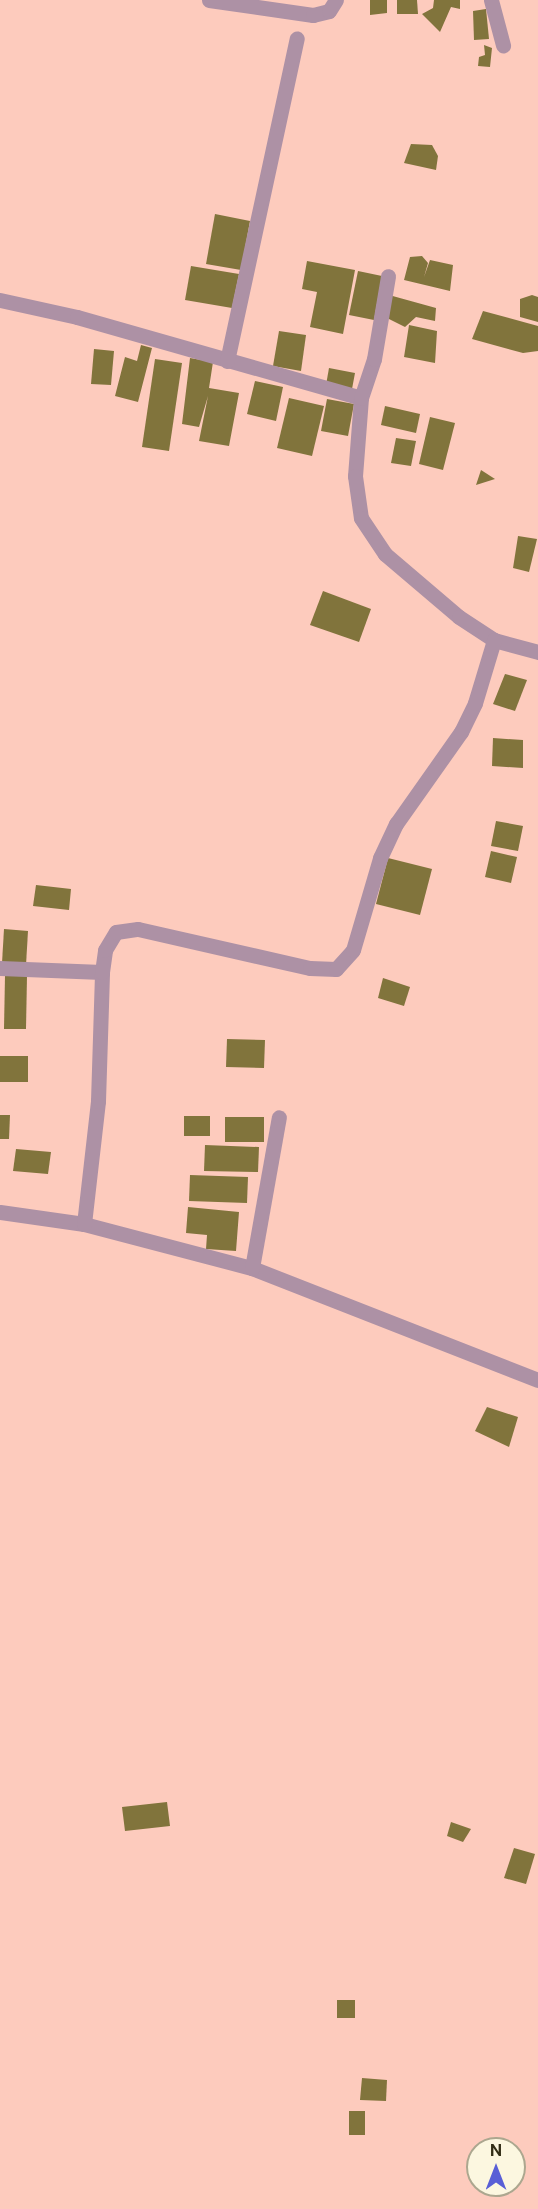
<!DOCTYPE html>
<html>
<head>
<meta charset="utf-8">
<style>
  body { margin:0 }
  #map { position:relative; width:538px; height:2209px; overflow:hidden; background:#f8eaae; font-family:"Public Sans",sans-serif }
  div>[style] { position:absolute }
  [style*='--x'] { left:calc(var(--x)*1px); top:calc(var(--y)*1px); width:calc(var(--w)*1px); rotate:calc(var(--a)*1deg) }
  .green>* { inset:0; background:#fdcbbd }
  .building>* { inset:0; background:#81743c }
  .minor>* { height:15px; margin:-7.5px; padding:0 7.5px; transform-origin:7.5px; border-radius:7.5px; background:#ad91a5 }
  span { translate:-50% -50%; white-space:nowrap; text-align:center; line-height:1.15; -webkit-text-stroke:6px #fcf7e0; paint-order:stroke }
  .north { position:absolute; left:466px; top:2137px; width:60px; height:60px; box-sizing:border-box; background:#fcf7e0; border:2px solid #aca78f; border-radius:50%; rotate:0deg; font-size:16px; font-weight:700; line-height:24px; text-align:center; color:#332e16 }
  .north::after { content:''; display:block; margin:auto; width:21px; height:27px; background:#595fd6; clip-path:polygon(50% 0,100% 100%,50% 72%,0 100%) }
</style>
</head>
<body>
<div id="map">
  <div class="green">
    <div style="clip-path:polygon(evenodd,0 0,538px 0,538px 2209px,0 2209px,0 0,478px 2149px,514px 2149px,514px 2185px,478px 2185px,478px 2149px)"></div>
  </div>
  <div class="building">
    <div style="clip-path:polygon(370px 0,387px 0,387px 13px,370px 15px)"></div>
    <div style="clip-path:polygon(397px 0,417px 0,418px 14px,397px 14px)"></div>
    <div style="clip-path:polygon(434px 0,460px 0,460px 9px,451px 7px,440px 32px,422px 14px,433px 8px)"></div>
    <div style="clip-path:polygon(486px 9px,489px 39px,474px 40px,473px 11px)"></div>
    <div style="clip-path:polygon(484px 45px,492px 48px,490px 67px,478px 66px,479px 57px,485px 55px)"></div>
    <div style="clip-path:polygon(411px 144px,432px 145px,438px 156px,436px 170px,404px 163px)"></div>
    <div style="clip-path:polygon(215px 214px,250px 221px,241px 270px,206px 264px)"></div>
    <div style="clip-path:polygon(422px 256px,428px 263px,424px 277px,430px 260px,453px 265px,450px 291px,404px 280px,410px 257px)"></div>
    <div style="clip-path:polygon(307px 261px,355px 270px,343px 334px,310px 327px,317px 292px,302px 289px)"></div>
    <div style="clip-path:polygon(191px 266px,239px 274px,232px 308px,185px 300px)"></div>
    <div style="clip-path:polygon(358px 271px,382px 276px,374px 320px,349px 315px)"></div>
    <div style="clip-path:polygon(389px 295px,436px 308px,435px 321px,416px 317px,405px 327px,385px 317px)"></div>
    <div style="clip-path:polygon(532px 295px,538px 297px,538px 322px,520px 317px,520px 299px)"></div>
    <div style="clip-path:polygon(483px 311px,538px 326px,538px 351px,523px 353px,472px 339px)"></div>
    <div style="clip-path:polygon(409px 325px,437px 331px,435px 363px,404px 357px)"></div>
    <div style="clip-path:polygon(279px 331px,306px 335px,301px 371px,273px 366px)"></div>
    <div style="clip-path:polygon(141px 345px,152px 348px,138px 402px,115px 396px,125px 357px,137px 361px)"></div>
    <div style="clip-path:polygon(94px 349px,114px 351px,111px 385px,91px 384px)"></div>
    <div style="clip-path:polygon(190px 358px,213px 362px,209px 388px,239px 393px,229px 446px,199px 441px,208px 396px,199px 427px,182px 424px)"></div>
    <div style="clip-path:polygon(155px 359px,182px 363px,169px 451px,142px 447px)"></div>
    <div style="clip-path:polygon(329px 368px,355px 373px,352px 389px,326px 385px)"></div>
    <div style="clip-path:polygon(255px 381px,283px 387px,276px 421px,247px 414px)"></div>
    <div style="clip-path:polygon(289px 398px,324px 406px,312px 456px,277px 448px)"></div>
    <div style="clip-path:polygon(327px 399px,354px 404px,348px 436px,321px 431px)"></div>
    <div style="clip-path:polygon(385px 406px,420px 414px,416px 433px,381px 425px)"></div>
    <div style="clip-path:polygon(430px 417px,455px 423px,443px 470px,419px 464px)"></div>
    <div style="clip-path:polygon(396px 438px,416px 441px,411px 466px,391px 463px)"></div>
    <div style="clip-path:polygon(481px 470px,495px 479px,476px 485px)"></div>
    <div style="clip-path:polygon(518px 536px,537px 539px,529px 572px,513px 568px)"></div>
    <div style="clip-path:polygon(323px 591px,371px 609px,359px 642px,310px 625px)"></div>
    <div style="clip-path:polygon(505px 674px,527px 680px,515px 711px,493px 704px)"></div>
    <div style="clip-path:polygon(493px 738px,523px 740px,523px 768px,492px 766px)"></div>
    <div style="clip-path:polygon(496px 821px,523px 826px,518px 851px,491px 846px)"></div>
    <div style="clip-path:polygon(491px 851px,517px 857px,511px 883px,485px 877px)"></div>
    <div style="clip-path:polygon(388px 858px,432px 869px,420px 915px,376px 904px)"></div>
    <div style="clip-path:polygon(36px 885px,71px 889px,69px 910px,33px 906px)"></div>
    <div style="clip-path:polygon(4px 929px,28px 931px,26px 965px,2px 963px)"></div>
    <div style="clip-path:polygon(5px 976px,27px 976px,26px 1029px,4px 1029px)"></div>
    <div style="clip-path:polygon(383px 978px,410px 987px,404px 1006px,378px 998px)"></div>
    <div style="clip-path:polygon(227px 1039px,265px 1040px,264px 1068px,226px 1067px)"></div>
    <div style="clip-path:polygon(0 1056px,28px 1056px,28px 1082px,0 1082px)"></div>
    <div style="clip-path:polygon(0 1115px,10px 1115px,9px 1139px,0 1139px)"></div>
    <div style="clip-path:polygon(184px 1116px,210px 1116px,210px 1136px,184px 1136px)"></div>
    <div style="clip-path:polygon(225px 1117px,264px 1117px,264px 1142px,225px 1142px)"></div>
    <div style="clip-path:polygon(205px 1145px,259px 1147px,258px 1172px,204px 1171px)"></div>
    <div style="clip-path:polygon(16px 1149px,51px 1152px,48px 1174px,13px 1171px)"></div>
    <div style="clip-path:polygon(190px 1175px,248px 1177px,247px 1203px,189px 1201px)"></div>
    <div style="clip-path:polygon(188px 1207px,239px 1212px,236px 1251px,206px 1249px,207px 1235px,186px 1233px)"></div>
    <div style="clip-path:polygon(487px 1407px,518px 1417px,509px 1447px,475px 1431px)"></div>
    <div style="clip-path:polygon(167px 1802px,170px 1826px,125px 1831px,122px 1807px)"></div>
    <div style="clip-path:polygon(451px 1822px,471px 1829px,463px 1842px,447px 1836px)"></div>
    <div style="clip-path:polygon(514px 1848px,535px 1854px,526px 1884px,504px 1878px)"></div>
    <div style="clip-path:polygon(337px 2000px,355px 2000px,355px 2018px,337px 2018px)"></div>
    <div style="clip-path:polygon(362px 2078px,387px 2080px,386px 2101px,360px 2100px)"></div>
    <div style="clip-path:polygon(349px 2111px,365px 2111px,365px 2135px,349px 2135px)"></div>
  </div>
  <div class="minor">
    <div style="--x:209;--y:0;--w:105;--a:8.2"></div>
    <div style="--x:313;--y:15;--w:16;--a:-14"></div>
    <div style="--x:329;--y:11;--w:13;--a:-58"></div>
    <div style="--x:491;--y:0;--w:47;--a:75.1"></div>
    <div style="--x:0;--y:300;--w:79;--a:12.4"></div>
    <div style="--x:77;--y:317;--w:295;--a:15.9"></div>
    <div style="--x:361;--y:398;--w:78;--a:94.4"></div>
    <div style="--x:355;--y:476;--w:42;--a:81.9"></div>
    <div style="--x:361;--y:518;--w:43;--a:56.3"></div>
    <div style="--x:385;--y:554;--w:97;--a:40.4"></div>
    <div style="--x:459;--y:617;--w:42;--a:33.3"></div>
    <div style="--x:494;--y:640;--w:46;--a:15.3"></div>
    <div style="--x:227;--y:361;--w:330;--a:-77.8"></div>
    <div style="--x:361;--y:398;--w:41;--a:-71.6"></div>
    <div style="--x:374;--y:359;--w:84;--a:-80.4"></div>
    <div style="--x:0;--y:968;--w:102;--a:2.2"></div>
    <div style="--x:0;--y:1212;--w:85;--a:8.1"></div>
    <div style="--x:84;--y:1224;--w:174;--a:14.7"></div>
    <div style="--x:252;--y:1268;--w:307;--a:21.4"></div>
    <div style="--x:84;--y:1224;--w:124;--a:-83.5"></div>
    <div style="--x:98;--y:1101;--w:129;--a:-88.2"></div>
    <div style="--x:102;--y:972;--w:22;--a:-82"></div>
    <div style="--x:105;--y:950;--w:21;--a:-59"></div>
    <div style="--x:116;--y:932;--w:22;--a:-8"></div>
    <div style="--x:138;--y:929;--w:176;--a:12.8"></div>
    <div style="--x:310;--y:968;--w:26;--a:2"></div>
    <div style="--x:336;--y:969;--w:25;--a:-48"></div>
    <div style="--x:353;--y:950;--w:96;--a:-73.6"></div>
    <div style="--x:380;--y:858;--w:38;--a:-65"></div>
    <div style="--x:396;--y:824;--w:113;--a:-54.8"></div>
    <div style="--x:461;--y:732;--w:32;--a:-64"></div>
    <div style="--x:475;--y:703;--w:66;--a:-73.2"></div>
    <div style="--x:252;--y:1268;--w:153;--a:-79.9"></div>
  </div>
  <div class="north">N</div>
</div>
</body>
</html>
